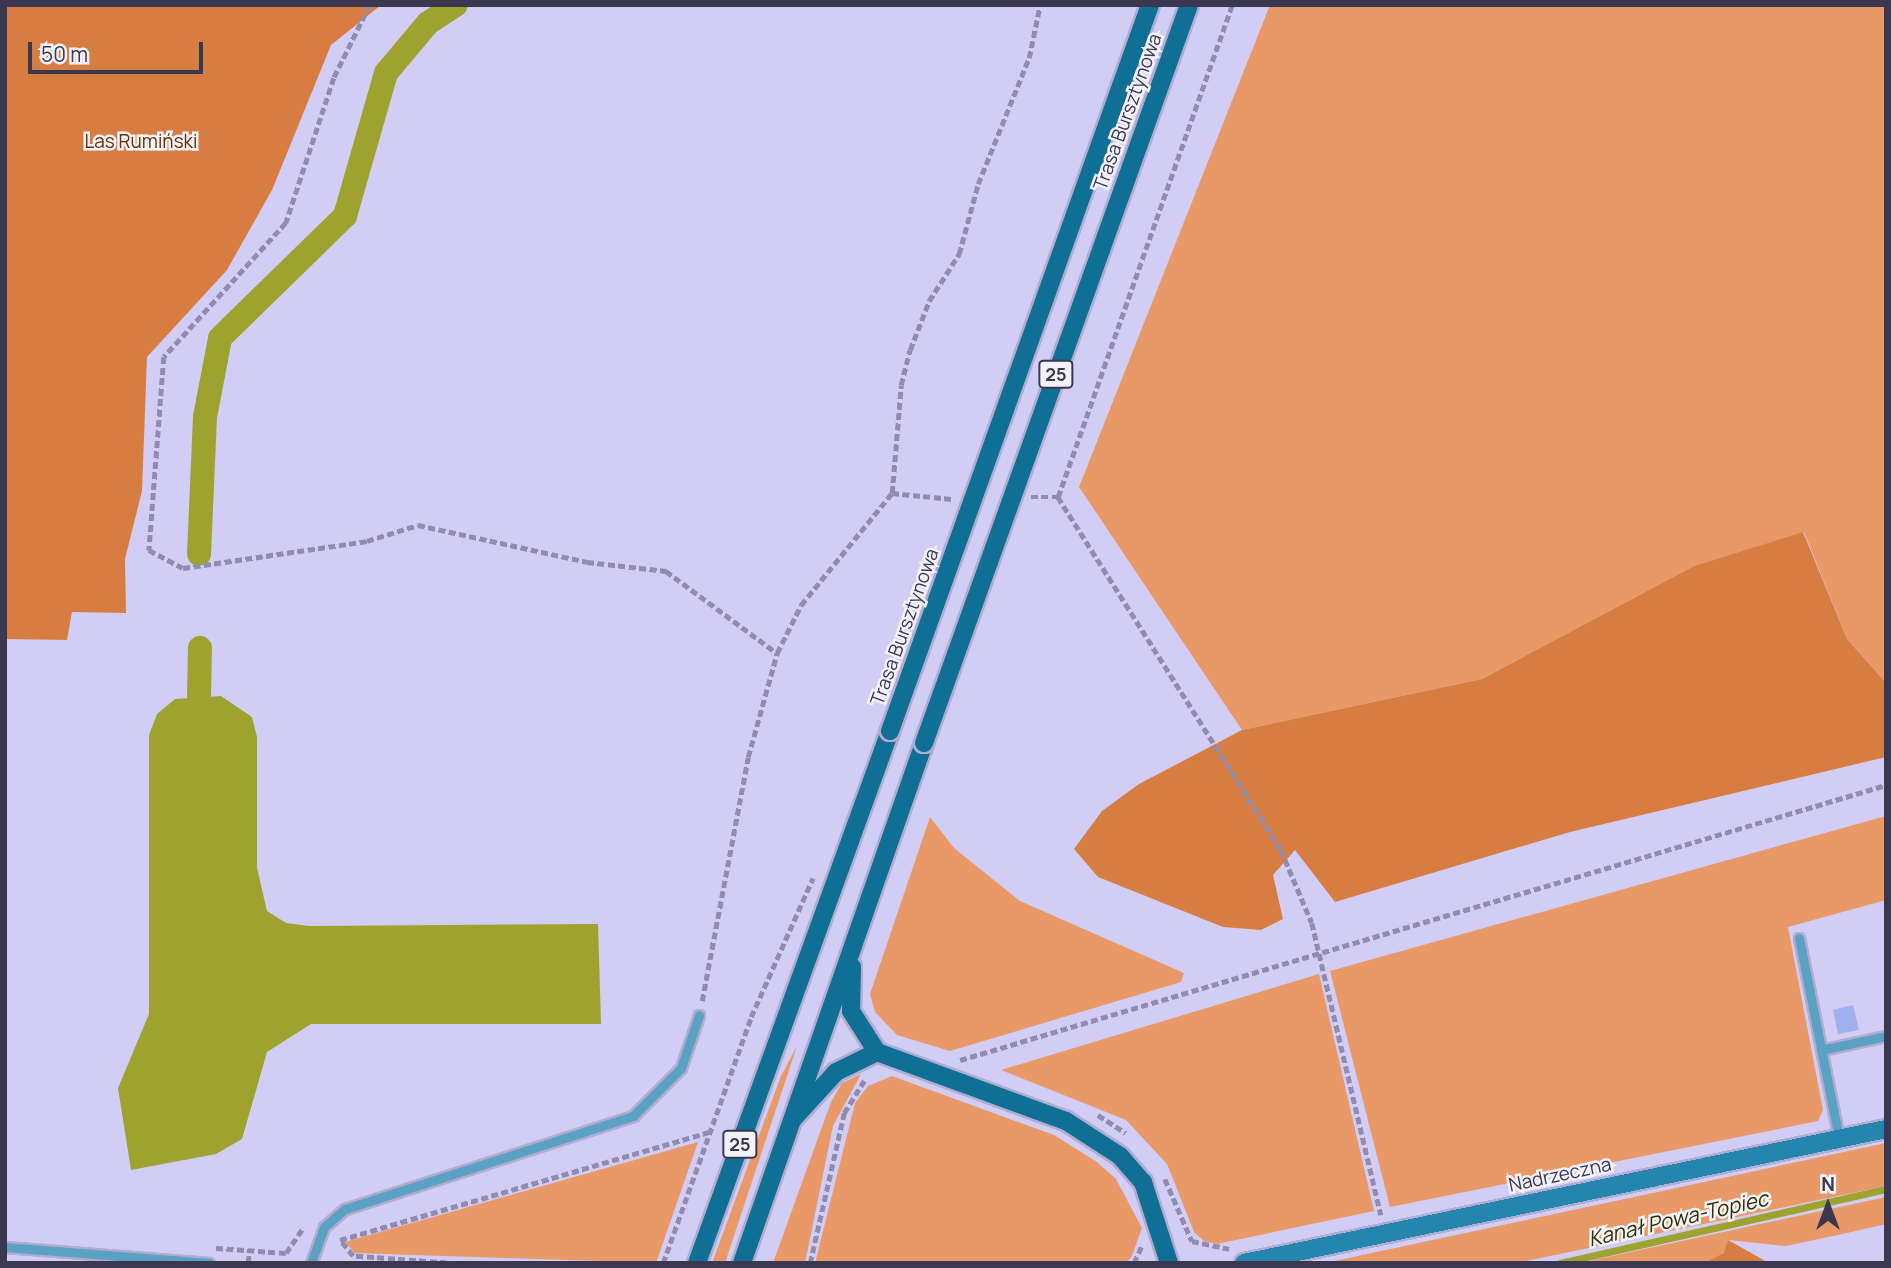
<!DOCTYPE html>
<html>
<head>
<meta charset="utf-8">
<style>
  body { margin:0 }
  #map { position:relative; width:1891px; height:1268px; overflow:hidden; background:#d2cdf5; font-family:Manrope,sans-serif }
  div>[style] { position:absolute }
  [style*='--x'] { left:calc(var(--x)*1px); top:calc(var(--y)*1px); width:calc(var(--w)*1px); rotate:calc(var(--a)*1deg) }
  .green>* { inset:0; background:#e99967 }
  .forest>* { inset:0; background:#d77d42 }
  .water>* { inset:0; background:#9ea32f }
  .stream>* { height:7px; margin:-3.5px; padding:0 3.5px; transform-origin:3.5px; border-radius:3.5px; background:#9ea32f }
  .canal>* { height:24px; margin:-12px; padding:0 12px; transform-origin:12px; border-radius:12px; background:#9ea32f }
  .building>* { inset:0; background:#9fb1ef }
  .path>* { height:4.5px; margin-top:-2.25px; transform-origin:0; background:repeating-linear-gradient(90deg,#918cae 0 7px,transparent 0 10.5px) }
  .roads { filter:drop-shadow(2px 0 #b1acd1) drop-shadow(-2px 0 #b1acd1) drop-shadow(0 2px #b1acd1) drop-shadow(0 -2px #b1acd1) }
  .lane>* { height:9px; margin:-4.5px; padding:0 4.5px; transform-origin:4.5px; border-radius:4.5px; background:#5ba1c4 }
  .secondary>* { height:18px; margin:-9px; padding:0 9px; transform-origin:9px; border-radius:9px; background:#2485ae }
  .primary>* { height:18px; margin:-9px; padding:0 9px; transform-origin:9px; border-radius:9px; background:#0f6f94 }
  .bridges { filter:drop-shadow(2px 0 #b1acd1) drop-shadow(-2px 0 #b1acd1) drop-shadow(0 2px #b1acd1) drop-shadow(0 -2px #b1acd1) }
  .primary-bridge>* { height:18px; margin:-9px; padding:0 9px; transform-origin:9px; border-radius:9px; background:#0f6f94 }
  span { translate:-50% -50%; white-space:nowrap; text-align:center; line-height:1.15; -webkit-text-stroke:5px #f3f2f9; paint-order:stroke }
  .shield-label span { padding:2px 5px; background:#f3f2f9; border:2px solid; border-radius:5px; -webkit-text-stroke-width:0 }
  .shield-label { font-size:18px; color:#3b3751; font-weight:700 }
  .street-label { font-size:19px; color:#3b3751 }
  .park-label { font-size:19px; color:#6a3000 }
  .water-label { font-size:21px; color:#2e3000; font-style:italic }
  .frame { position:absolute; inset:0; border:7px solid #3b3751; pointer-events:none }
  .north { position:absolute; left:1793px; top:1170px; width:70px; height:70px; -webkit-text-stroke:5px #f3f2f9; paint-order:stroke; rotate:0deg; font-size:19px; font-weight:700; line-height:28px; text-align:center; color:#3b3751 }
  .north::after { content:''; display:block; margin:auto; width:24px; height:32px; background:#3b3751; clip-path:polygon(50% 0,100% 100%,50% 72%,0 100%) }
  .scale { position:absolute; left:28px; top:42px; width:175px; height:32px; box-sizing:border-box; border:4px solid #3b3751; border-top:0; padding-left:9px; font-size:21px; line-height:24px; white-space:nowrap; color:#3b3751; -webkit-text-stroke:5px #f3f2f9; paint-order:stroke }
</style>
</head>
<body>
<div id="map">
  <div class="green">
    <div style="clip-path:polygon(1270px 5px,1886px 5px,1886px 683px,1847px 639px,1804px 532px,1694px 566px,1482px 679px,1242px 730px,1079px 487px)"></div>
    <div style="clip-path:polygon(1886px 816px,1886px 900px,1788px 927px,1823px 1110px,1818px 1121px,1390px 1207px,1330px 971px)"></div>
    <div style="clip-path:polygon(930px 817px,954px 848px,1020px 901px,1184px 973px,1181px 982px,950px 1051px,897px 1035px,875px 1012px,870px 994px)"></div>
    <div style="clip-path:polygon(1319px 974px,1374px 1211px,1217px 1244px,1204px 1241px,1194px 1232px,1167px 1164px,1126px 1120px,1001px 1070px)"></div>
    <div style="clip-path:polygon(797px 1046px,725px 1263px,712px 1263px,781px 1076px)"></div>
    <div style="clip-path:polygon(861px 1074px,833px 1126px,805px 1263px,773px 1263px,831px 1102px,842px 1083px)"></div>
    <div style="clip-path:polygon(892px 1076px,1054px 1135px,1097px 1162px,1116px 1179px,1142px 1228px,1132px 1256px,1126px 1263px,815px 1263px,855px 1103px,868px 1086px)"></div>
    <div style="clip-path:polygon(698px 1142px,656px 1263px,355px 1253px,345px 1242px)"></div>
    <div style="clip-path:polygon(1886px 1143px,1886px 1186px,1517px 1263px,1325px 1263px)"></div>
    <div style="clip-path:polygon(1886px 1197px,1886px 1224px,1847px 1233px,1786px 1246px,1728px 1240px,1725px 1253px,1704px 1263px,1580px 1263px)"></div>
  </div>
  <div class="forest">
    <div style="clip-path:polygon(5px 5px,381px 5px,331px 45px,272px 190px,227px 270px,147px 357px,142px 491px,125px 559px,126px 613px,72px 612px,67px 640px,5px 639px)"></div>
    <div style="clip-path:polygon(1803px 532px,1847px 639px,1886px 683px,1886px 757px,1570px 832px,1335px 902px,1295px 850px,1273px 875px,1283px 919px,1261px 930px,1223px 927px,1098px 877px,1074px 849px,1102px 811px,1139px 784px,1242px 730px,1482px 679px,1694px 566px)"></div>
    <div style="clip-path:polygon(1728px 1240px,1769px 1263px,1704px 1263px,1724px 1253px)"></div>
  </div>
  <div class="water">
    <div style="clip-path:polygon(221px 696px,252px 717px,257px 737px,257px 868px,267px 911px,286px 923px,309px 926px,598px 924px,601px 1024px,311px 1024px,267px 1052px,242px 1139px,216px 1154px,131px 1170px,118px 1088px,149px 1014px,149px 735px,157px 714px,175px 699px)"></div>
  </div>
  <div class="stream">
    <div style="--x:1560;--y:1263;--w:334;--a:-12.8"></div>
  </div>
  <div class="canal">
    <div style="--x:199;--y:554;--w:137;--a:-87.5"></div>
    <div style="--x:205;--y:417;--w:80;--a:-79.2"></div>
    <div style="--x:220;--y:338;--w:175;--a:-44.3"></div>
    <div style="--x:345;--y:216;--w:149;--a:-74"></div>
    <div style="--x:386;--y:73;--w:65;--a:-50"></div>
    <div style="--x:428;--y:23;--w:33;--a:-33"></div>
    <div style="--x:199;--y:696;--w:48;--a:-88.8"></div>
  </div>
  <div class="building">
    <div style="clip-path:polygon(1853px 1005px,1859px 1030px,1838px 1034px,1833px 1010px)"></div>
  </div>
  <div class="path">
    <div style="--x:370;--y:5;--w:81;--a:116.3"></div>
    <div style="--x:334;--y:78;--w:153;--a:108.3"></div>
    <div style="--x:286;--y:223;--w:181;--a:132.3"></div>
    <div style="--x:164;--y:357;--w:194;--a:94.4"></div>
    <div style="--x:149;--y:550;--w:38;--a:28"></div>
    <div style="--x:183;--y:568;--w:186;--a:-8.3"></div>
    <div style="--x:367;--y:541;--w:53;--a:-17.4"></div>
    <div style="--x:418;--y:525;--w:173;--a:12.3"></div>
    <div style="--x:587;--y:562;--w:80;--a:6.5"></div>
    <div style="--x:666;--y:571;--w:138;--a:36.5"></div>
    <div style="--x:892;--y:493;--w:108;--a:-85.2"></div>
    <div style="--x:901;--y:385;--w:36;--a:-76"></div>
    <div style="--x:910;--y:350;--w:53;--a:-68.8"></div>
    <div style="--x:929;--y:301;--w:56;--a:-57.4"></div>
    <div style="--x:959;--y:254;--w:73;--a:-74.8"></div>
    <div style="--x:978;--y:184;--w:136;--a:-68"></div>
    <div style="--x:1029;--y:58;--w:54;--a:-78.3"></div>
    <div style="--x:1031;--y:497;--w:27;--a:0"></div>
    <div style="--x:1058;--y:497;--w:418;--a:57.7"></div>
    <div style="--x:1281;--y:850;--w:79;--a:67"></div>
    <div style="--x:1312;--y:923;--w:300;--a:76.7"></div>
    <div style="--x:1058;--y:497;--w:522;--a:-70.52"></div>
    <div style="--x:702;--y:1001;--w:248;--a:-79.3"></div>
    <div style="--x:748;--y:757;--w:108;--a:-74.4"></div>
    <div style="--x:777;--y:653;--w:54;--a:-63.4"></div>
    <div style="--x:801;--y:605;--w:144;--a:-50.9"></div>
    <div style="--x:892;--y:493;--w:60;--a:5.7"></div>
    <div style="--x:960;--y:1060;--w:966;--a:-16.54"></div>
    <div style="--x:1098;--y:1115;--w:33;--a:33"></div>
    <div style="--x:1165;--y:1179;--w:68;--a:66.5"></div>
    <div style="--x:1192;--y:1241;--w:38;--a:12"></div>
    <div style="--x:216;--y:1248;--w:70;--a:4.1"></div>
    <div style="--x:286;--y:1253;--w:29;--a:-56"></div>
    <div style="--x:248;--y:1263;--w:12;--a:-85"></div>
    <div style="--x:447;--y:1263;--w:94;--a:-175.7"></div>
    <div style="--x:353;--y:1256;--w:21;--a:-129"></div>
    <div style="--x:340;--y:1240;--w:385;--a:-16.3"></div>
    <div style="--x:663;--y:1263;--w:261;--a:-70.3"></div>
    <div style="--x:751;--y:1017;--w:152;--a:-66"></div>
    <div style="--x:810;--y:1263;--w:154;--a:-77.2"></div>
    <div style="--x:844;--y:1113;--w:38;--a:-58"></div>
    <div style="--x:1134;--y:1263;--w:20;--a:-66"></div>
  </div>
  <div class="roads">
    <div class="lane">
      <div style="--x:1799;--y:938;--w:205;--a:78.7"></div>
      <div style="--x:1821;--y:1050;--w:66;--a:-12.2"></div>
      <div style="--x:5;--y:1247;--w:205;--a:4.5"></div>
      <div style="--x:311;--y:1263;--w:38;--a:-70"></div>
      <div style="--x:324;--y:1227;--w:28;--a:-41"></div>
      <div style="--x:345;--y:1209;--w:303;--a:-17.9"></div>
      <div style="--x:633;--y:1116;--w:68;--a:-45"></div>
      <div style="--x:681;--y:1068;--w:56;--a:-71.2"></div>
    </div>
    <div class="secondary">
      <div style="--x:1244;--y:1263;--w:656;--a:-11.79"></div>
    </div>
    <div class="primary">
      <div style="--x:852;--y:967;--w:44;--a:91.3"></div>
      <div style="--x:851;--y:1011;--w:49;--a:57.6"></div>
      <div style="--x:877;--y:1052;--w:201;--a:20.1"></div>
      <div style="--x:1066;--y:1121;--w:64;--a:32.9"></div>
      <div style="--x:1120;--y:1156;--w:35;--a:49"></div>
      <div style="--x:1143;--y:1182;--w:85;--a:72.2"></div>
      <div style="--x:794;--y:1118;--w:62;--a:-47.6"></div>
      <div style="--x:836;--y:1072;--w:46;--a:-26"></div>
      <div style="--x:697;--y:1263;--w:566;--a:-70.06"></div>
      <div style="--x:742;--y:1263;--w:551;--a:-70.71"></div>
    </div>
  </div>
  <div class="bridges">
    <div class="primary-bridge">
      <div style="--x:890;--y:731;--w:771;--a:-70.3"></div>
      <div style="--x:924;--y:743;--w:784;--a:-70.25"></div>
    </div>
  </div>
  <div class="shield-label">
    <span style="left:1056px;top:374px">25</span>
    <span style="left:740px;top:1144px">25</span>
  </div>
  <div class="street-label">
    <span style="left:1128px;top:112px;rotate:-70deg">Trasa Bursztynowa</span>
    <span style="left:905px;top:627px;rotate:-70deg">Trasa Bursztynowa</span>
    <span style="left:1560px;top:1175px;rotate:-12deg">Nadrzeczna</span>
  </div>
  <div class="park-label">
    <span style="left:141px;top:142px">Las Rumiński</span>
  </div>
  <div class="water-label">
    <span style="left:1678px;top:1218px;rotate:-13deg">Kanał Powa-Topiec</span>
  </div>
  <div class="frame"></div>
  <div class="north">N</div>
  <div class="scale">50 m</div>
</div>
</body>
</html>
